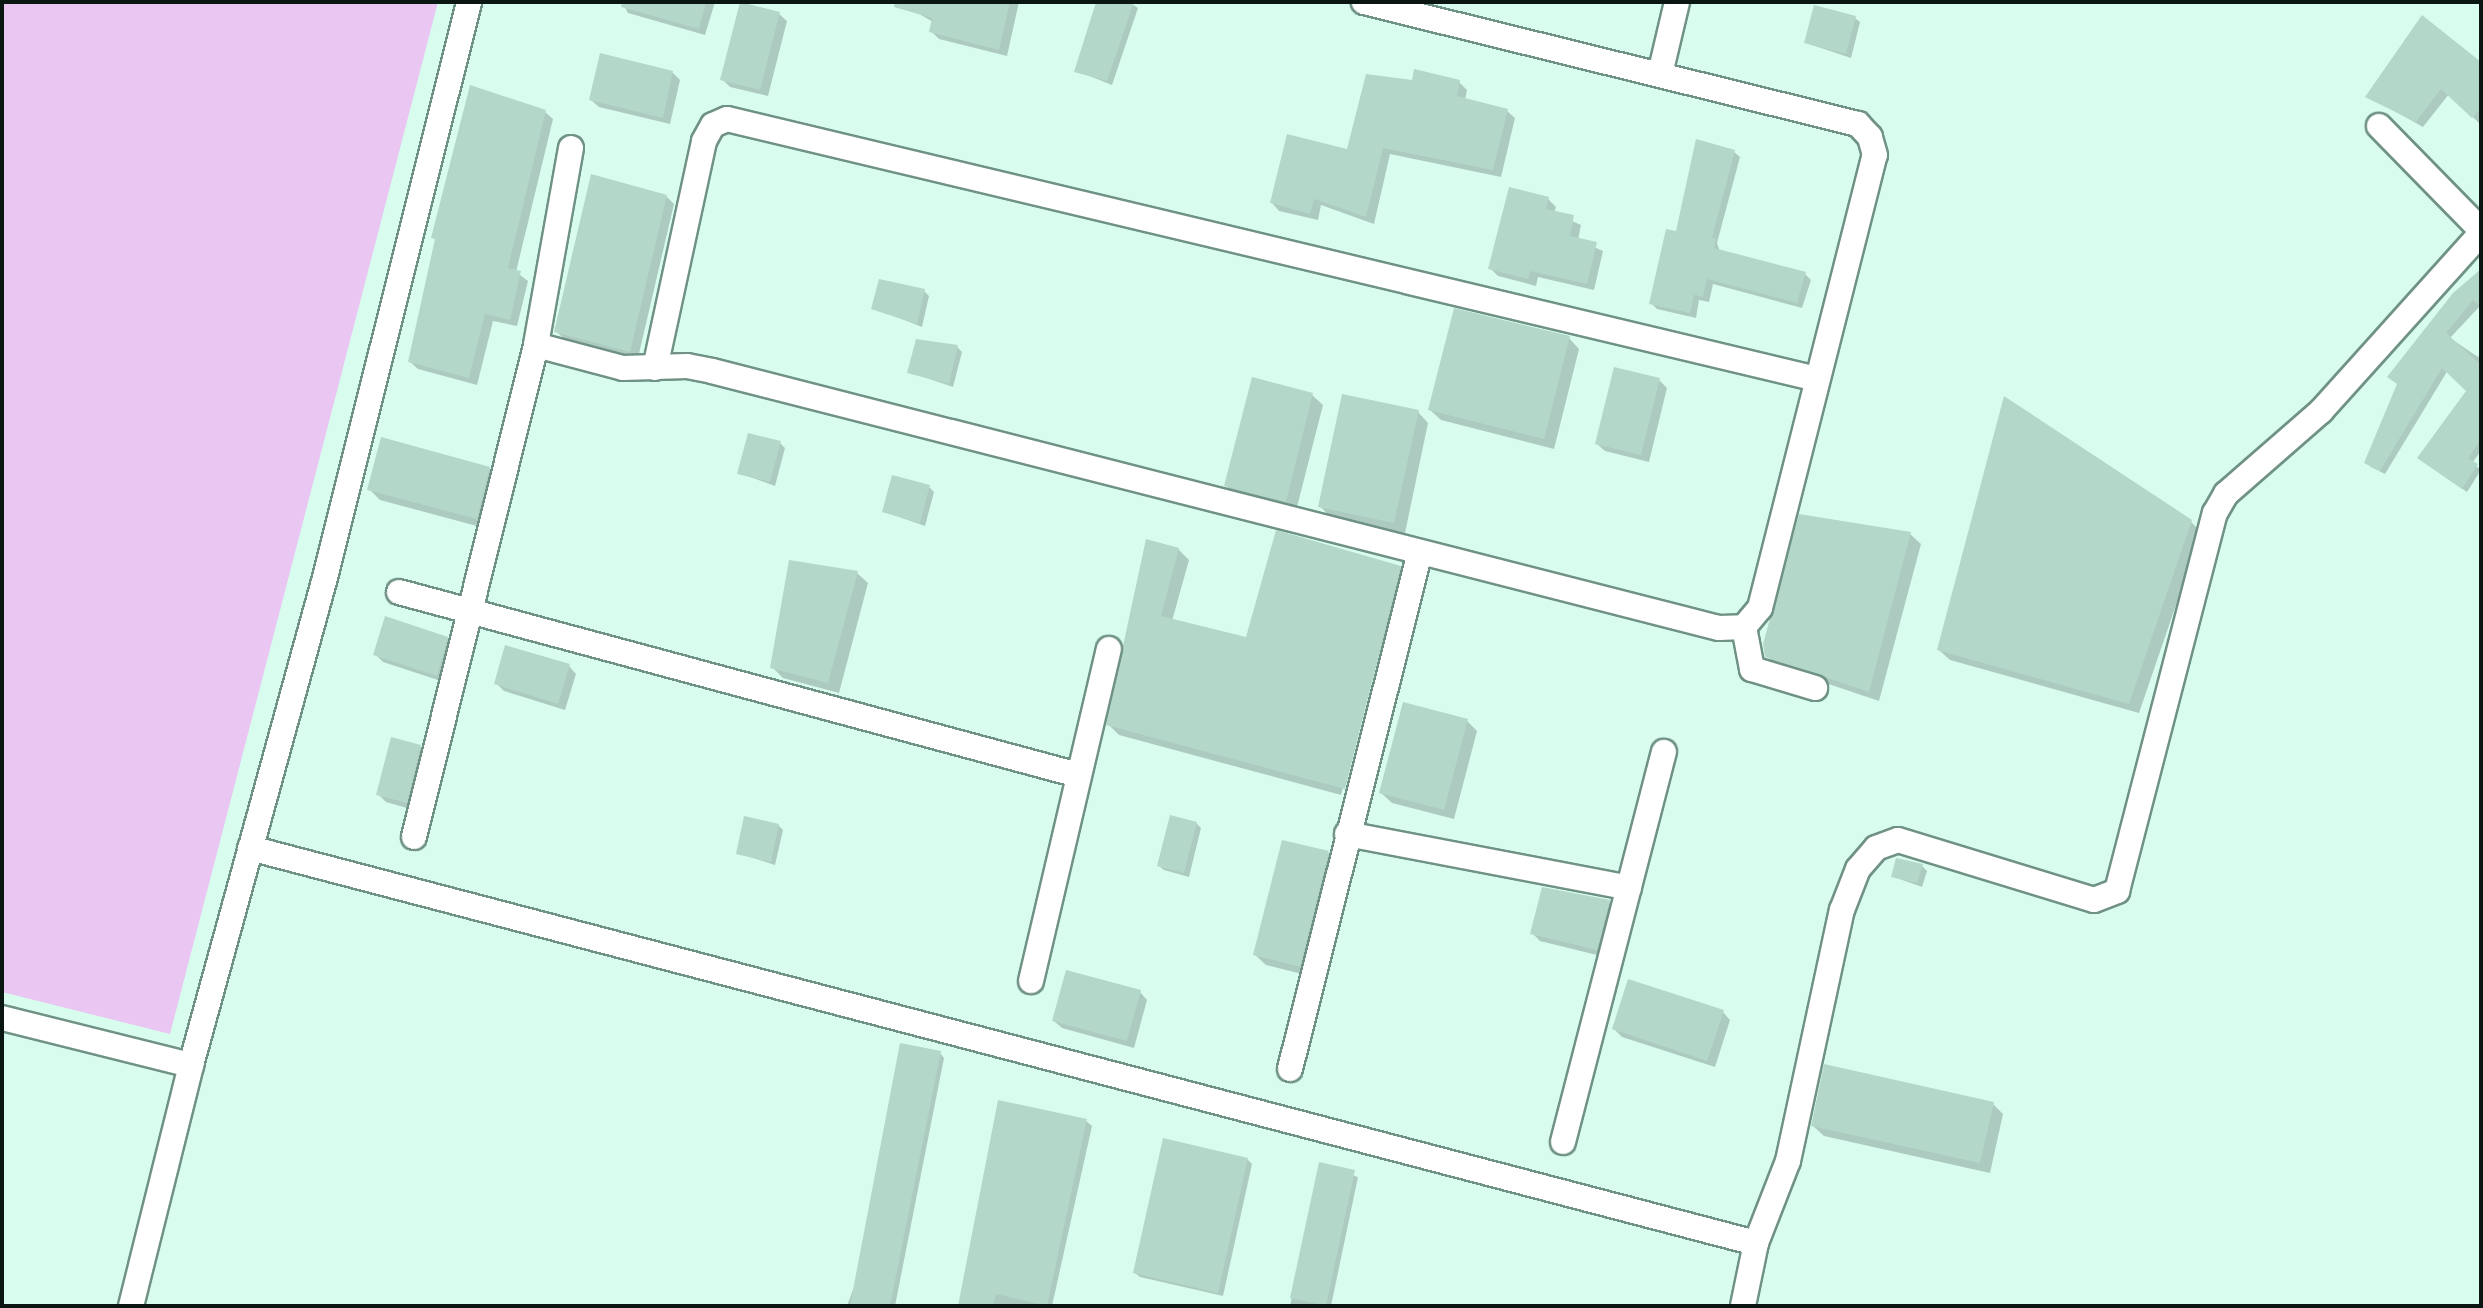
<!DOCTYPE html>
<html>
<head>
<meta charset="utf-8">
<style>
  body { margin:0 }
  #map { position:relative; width:2483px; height:1308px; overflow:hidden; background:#d8fdef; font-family:Spectral,serif }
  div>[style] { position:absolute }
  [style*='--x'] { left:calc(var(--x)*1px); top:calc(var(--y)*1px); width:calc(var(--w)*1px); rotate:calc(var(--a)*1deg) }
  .green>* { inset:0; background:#e9c7f2 }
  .shadow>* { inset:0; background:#0003 }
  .building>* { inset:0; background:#b3d7c9 }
  .roads { filter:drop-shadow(2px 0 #709285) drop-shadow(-2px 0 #709285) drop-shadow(0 2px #709285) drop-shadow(0 -2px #709285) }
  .street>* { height:24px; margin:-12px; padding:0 12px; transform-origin:12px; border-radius:12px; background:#fff }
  span { translate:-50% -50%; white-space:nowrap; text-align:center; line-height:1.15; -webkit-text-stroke:7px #d8fdef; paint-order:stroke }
  .frame { position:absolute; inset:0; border:4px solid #091611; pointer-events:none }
</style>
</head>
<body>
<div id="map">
  <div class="green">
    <div style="clip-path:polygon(2px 2px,438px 2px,170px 1034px,2px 992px)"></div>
  </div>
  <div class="shadow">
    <div style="clip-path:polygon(622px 2px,715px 2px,705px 35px,628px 13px)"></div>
    <div style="clip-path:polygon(918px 2px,1019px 2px,1007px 56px,939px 39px,931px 31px,933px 22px,916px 12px)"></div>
    <div style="clip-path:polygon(1098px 2px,1129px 2px,1138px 8px,1112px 85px,1077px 71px)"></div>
    <div style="clip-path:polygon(779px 14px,787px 21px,768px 96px,730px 87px,722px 79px)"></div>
    <div style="clip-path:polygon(1855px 18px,1860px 22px,1851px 58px,1806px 43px)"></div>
    <div style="clip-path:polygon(2481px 68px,2480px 124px,2449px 94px,2423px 127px,2368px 96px)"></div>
    <div style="clip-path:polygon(672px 72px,680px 80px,670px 124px,599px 107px,591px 100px)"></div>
    <div style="clip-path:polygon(1413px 82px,1459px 82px,1467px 90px,1465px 100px,1507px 111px,1515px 118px,1501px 177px,1390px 154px,1374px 224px,1321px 205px,1318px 220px,1279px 211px,1272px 203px,1348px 152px)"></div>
    <div style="clip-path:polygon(545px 112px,553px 119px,516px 272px,528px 281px,517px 326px,493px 321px,477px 385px,418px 369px,410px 362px,437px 241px,433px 238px)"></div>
    <div style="clip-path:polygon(1734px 152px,1740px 157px,1717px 243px,1720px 252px,1805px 274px,1811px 280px,1802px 308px,1713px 284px,1709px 302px,1699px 300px,1696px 318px,1657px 309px,1651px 303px,1677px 234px)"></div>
    <div style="clip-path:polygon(666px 196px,674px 204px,638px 358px,564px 339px,556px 331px)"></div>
    <div style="clip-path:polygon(1548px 199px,1556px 207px,1554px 213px,1581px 225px,1578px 240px,1603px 251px,1594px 290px,1538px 277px,1536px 286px,1498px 276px,1490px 268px)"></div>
    <div style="clip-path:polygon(2481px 271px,2481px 305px,2450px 338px,2478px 357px,2481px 354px,2481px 451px,2472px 463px,2481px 470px,2467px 492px,2424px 462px,2469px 391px,2448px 370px,2385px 474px,2371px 467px,2366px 463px)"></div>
    <div style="clip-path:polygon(924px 291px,929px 296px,922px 327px,874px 308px)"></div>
    <div style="clip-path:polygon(1569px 338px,1579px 349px,1554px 449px,1441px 420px,1430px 410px)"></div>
    <div style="clip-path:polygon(957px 347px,962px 352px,953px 387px,909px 372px)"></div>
    <div style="clip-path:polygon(1659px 380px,1667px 388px,1649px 462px,1605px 451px,1597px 444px)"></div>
    <div style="clip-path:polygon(1312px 395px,1323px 405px,1296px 511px,1237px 496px,1226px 486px)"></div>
    <div style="clip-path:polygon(1418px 412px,1428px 423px,1405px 533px,1330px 517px,1320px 506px)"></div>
    <div style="clip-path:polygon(780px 443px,785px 448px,775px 486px,739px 473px)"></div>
    <div style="clip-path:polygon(489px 469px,500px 479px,488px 529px,380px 500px,369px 489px)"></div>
    <div style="clip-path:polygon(929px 487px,934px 492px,925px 526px,885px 512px)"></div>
    <div style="clip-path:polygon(2190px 521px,2201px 532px,2139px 713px,1950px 660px,1939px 650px)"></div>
    <div style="clip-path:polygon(1910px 534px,1921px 544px,1879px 701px,1778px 667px,1767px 656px)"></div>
    <div style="clip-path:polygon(1178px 549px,1189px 560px,1172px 621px,1247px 639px,1400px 567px,1411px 578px,1355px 799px,1345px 796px,1402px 571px,1341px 795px,1119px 735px,1109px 725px)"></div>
    <div style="clip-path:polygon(857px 573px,868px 583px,839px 693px,783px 678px,772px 667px)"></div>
    <div style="clip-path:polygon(447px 638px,455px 646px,444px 682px,383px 662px,375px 654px)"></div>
    <div style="clip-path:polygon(569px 666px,576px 674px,565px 710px,504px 691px,496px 683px)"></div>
    <div style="clip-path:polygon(1467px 721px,1477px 731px,1454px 819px,1392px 803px,1381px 793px)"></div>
    <div style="clip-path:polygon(420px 747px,428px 755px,414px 810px,386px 802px,378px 794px)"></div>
    <div style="clip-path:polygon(1196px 823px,1201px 828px,1189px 877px,1164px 870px,1159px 866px)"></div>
    <div style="clip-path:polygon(778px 825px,783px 830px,775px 865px,738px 853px)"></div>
    <div style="clip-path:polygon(1328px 853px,1339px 864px,1310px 976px,1266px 965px,1255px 955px)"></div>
    <div style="clip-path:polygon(1922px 866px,1927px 871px,1922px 887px,1894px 877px)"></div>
    <div style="clip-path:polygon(1609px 902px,1616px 910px,1605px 957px,1540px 941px,1532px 933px)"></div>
    <div style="clip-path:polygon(1140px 992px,1147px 1000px,1134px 1048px,1062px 1028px,1054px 1021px)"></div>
    <div style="clip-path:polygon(1723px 1012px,1730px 1020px,1715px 1067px,1622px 1037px,1614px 1029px)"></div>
    <div style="clip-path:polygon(940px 1053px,944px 1058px,895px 1306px,847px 1306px)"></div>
    <div style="clip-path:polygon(1993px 1104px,2003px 1114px,1990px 1173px,1824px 1136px,1813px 1126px)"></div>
    <div style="clip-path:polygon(1086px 1121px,1092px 1126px,1052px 1306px,961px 1306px)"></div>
    <div style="clip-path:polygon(1247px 1159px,1252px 1164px,1223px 1296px,1140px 1277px,1135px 1273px)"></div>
    <div style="clip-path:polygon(1320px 1165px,1358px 1177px,1331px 1306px,1290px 1306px)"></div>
  </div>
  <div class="building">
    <div style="clip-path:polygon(622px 2px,706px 2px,699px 29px,621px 7px)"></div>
    <div style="clip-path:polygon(740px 2px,780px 12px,760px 90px,720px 80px)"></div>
    <div style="clip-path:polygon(895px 2px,1010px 2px,999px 50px,929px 32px,932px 18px,894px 7px)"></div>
    <div style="clip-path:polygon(1096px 2px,1134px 2px,1107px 81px,1074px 72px)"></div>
    <div style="clip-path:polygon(1814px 5px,1856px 16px,1846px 54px,1804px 43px)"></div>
    <div style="clip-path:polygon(2422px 15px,2481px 62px,2481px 109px,2472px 118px,2441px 89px,2416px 122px,2365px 97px)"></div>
    <div style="clip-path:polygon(600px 53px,673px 71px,663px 118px,589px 100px)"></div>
    <div style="clip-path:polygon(1414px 69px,1460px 80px,1457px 96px,1508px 109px,1493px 170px,1383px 148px,1366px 217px,1314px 199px,1310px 214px,1270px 203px,1287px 134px,1347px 149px,1366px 74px,1412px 80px)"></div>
    <div style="clip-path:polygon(470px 85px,546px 110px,508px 268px,521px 271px,510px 320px,485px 314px,469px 378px,408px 362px,435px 239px,431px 238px)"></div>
    <div style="clip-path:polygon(1696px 139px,1735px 150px,1712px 238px,1716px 239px,1714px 248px,1806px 272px,1797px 303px,1707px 279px,1703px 297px,1694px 295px,1690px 313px,1649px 304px,1666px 229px,1676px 231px)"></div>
    <div style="clip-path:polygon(591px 174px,667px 195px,630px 352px,554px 332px)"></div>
    <div style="clip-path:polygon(1509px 187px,1549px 197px,1546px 209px,1574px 215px,1570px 236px,1597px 242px,1587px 284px,1530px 271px,1528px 279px,1488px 269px)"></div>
    <div style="clip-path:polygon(2481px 269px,2481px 307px,2473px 300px,2446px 333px,2481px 365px,2481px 440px,2468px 458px,2478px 464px,2462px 489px,2417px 458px,2466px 391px,2442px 368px,2380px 471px,2364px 463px,2397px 384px,2387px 377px,2453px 293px)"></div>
    <div style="clip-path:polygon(879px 279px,925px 289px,917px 324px,871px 309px)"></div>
    <div style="clip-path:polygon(1454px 308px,1570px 336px,1544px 439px,1428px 410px)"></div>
    <div style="clip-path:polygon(916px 339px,958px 345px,949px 384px,907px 373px)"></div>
    <div style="clip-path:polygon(1614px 367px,1660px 378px,1641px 455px,1595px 444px)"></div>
    <div style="clip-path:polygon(1252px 377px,1313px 393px,1286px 502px,1224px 486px)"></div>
    <div style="clip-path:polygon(1342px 394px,1419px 410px,1394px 523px,1318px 507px)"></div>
    <div style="clip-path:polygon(2004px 396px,2192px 520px,2129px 704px,1937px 650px)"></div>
    <div style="clip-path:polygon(748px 433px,781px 441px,770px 482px,737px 474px)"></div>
    <div style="clip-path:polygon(381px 437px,490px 467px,477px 519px,367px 490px)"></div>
    <div style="clip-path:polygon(892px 475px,930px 485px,920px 523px,882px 512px)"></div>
    <div style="clip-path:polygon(1799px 514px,1911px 532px,1869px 692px,1765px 657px,1763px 644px)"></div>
    <div style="clip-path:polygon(1276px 530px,1401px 566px,1345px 789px,1106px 725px,1146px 539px,1179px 548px,1161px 616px,1246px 637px)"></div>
    <div style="clip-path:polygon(789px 560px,858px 571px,828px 683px,770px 668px)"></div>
    <div style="clip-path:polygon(385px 616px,448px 637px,437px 676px,373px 655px)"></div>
    <div style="clip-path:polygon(505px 645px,570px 664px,558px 704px,494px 684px)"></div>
    <div style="clip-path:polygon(1403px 702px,1468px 719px,1444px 810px,1379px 793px)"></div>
    <div style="clip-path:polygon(391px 737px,421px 745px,407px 803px,376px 795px)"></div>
    <div style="clip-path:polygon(1170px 815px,1197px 822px,1184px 873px,1157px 866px)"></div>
    <div style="clip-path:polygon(744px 816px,779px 824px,771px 862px,736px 854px)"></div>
    <div style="clip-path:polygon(1282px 840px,1329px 851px,1300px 967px,1253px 955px)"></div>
    <div style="clip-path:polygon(1896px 858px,1923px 864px,1917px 883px,1891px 877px)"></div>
    <div style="clip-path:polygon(1542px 887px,1610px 900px,1597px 950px,1530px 934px)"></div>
    <div style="clip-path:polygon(1066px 970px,1141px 990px,1127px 1041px,1052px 1021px)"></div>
    <div style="clip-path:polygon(1628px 979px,1724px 1010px,1707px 1061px,1612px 1029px)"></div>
    <div style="clip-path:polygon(900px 1043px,941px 1051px,890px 1306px,850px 1306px)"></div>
    <div style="clip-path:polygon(1824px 1064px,1994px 1102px,1980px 1163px,1811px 1126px)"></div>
    <div style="clip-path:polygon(998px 1100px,1087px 1119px,1047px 1306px,996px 1294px,993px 1306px,958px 1306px)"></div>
    <div style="clip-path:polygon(1163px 1138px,1248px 1158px,1218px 1293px,1133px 1273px)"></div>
    <div style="clip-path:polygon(1319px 1162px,1355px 1170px,1326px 1306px,1290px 1298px)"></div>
  </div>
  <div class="roads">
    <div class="street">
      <div style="--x:1660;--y:74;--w:74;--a:-76.7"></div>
      <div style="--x:2379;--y:126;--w:146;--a:45.6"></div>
      <div style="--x:571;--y:148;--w:200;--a:100.1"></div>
      <div style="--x:536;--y:345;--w:90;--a:14.8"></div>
      <div style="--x:623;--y:368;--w:64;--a:-1.8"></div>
      <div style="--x:687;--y:366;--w:25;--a:11"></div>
      <div style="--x:712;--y:371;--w:1039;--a:14.32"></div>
      <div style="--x:1719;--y:628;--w:25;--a:-2"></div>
      <div style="--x:1744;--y:627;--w:25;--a:-50"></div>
      <div style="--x:1760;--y:608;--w:467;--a:-75.8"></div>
      <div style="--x:1875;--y:155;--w:19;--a:-106"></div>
      <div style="--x:1870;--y:137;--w:18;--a:-133"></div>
      <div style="--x:1858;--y:124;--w:509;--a:-166.13"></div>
      <div style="--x:655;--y:368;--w:232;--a:-77.8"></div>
      <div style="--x:704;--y:141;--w:18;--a:-61"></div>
      <div style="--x:713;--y:125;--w:15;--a:-23"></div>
      <div style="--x:727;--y:119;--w:1121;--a:13.42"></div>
      <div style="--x:399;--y:592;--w:703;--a:15.08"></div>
      <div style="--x:1744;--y:627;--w:43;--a:79.2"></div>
      <div style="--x:1752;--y:669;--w:66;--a:16.8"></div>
      <div style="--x:1347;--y:834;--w:287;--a:10.8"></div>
      <div style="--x:414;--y:837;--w:507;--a:-76.07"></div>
      <div style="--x:250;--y:848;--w:1557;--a:14.7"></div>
      <div style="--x:1756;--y:1243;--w:64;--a:101.7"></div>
      <div style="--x:1031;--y:981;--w:341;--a:-76.8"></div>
      <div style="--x:2;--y:1018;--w:195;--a:14"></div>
      <div style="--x:1290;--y:1069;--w:533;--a:-75.89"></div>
      <div style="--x:1563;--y:1142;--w:403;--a:-75.5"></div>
      <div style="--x:1756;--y:1243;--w:88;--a:-68.7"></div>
      <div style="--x:1788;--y:1161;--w:257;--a:-77.9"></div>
      <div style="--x:1842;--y:910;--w:44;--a:-68.7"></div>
      <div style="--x:1858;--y:869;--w:28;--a:-49"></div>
      <div style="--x:1876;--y:848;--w:23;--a:-20"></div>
      <div style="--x:1898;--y:840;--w:205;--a:17"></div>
      <div style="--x:2094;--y:900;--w:25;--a:-21"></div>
      <div style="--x:2117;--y:891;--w:390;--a:-75.5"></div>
      <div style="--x:2215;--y:513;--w:22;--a:-60"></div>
      <div style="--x:2226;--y:494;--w:126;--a:-41.1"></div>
      <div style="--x:2321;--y:411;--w:239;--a:-48"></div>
      <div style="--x:131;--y:1306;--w:248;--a:-76"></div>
      <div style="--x:191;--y:1065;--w:509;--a:-74.63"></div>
      <div style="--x:326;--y:574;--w:590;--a:-75.96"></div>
    </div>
  </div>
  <div class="frame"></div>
</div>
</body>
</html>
